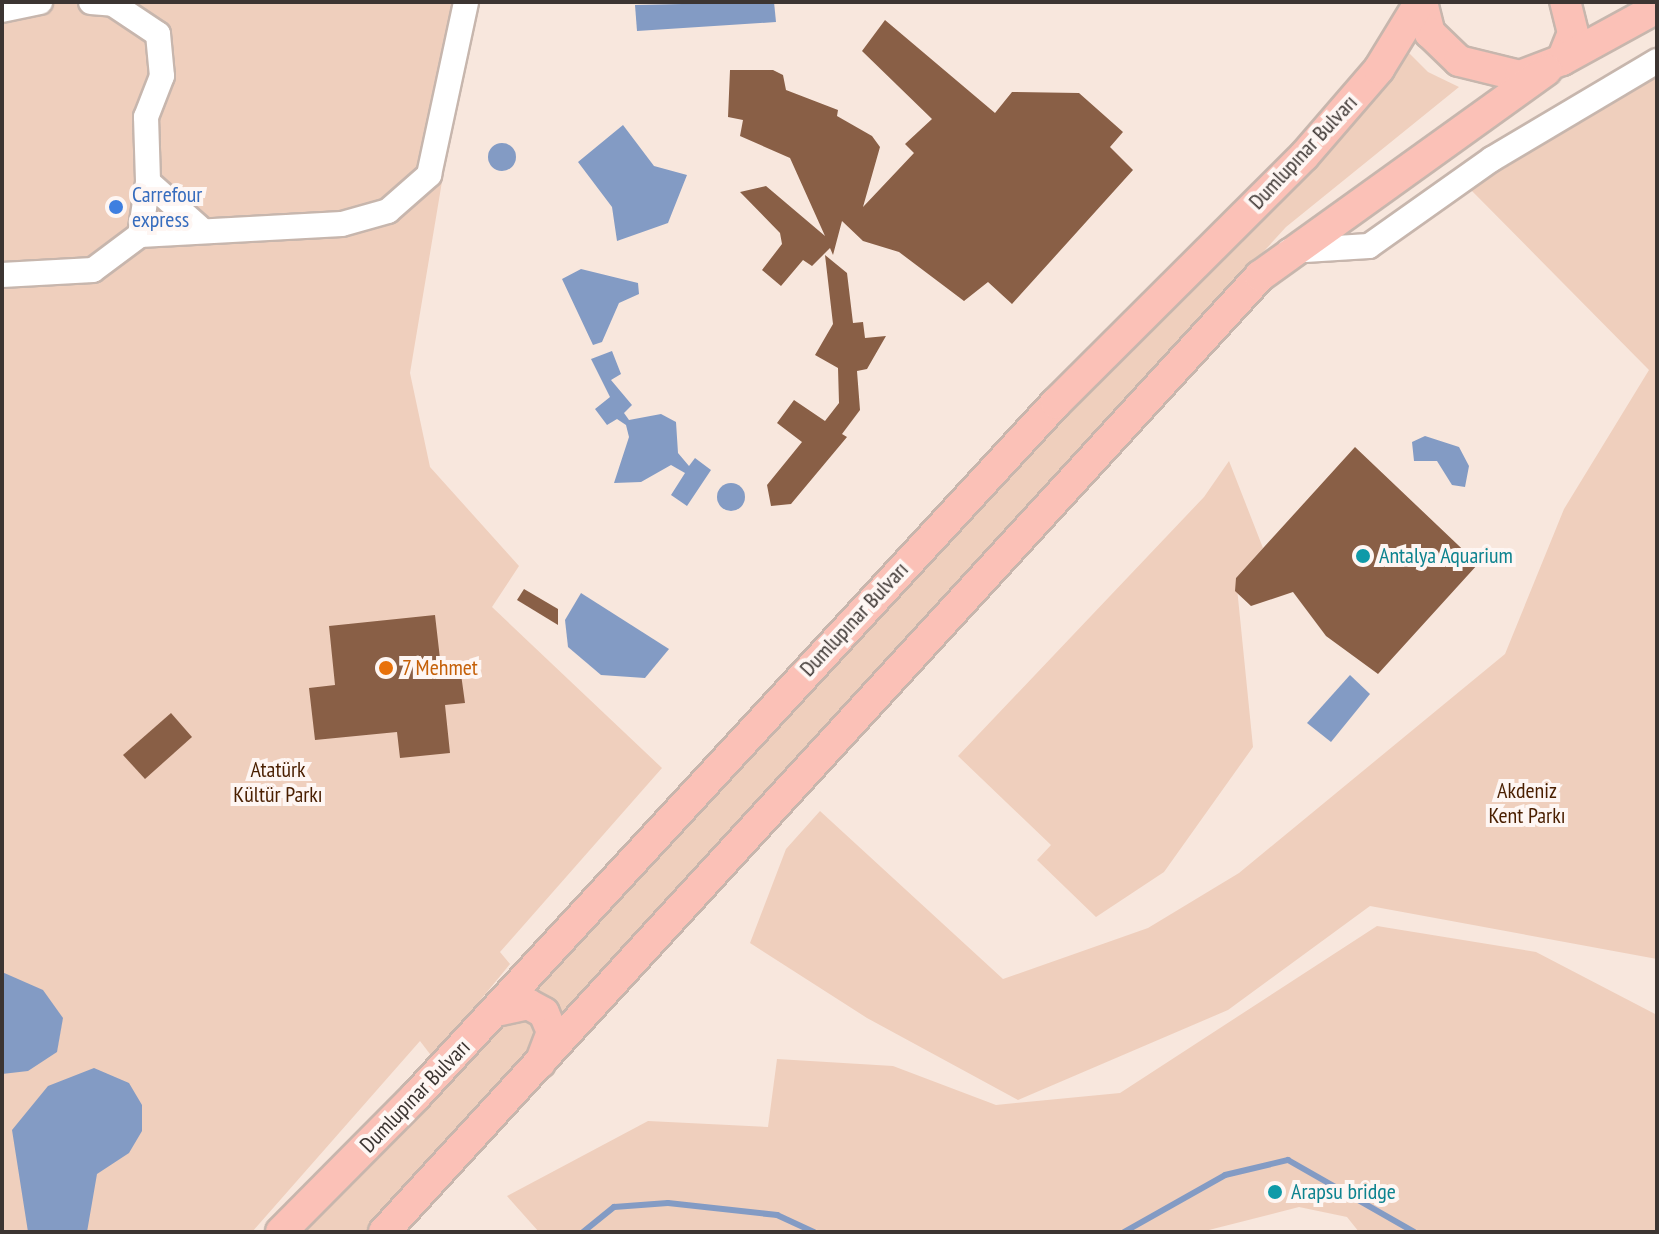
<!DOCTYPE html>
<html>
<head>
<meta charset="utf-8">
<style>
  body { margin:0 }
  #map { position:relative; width:1659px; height:1234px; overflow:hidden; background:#f8e7dd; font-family:"PT Sans Narrow",sans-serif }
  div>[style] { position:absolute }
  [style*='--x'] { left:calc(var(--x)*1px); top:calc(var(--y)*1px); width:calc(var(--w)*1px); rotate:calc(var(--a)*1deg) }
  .green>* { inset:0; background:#efcfbd }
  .water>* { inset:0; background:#839bc4 }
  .round { border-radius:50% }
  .stream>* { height:6px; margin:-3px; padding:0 3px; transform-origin:3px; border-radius:3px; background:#839bc4 }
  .building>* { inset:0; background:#895f46 }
  .roads { filter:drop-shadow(2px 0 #c7b6ad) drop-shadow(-2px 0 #c7b6ad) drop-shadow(0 2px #c7b6ad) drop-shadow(0 -2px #c7b6ad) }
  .minor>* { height:24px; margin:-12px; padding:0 12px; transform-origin:12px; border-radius:12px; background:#fff }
  .major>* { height:30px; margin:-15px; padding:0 15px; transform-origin:15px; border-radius:15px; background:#fbc1b7 }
  .dots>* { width:22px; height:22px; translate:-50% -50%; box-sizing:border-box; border:4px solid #fef6f3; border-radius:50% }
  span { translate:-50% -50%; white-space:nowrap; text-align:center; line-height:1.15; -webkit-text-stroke:8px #fef6f3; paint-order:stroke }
  .street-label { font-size:22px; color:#3c3532 }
  .shop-label { font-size:22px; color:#366cbe }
  .left { translate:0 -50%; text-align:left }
  .culture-label { font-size:22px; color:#0d838f }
  .food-label { font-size:22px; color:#c56008 }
  .park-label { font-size:22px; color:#4a1f00 }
  .frame { position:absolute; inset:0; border:4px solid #3c3532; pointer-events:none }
</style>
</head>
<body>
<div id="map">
  <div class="green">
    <div style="clip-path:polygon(2px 2px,472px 2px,410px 373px,430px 467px,519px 566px,492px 607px,662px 768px,500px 952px,510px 964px,433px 1058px,420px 1041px,252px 1232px,2px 1232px)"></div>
    <div style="clip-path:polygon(1406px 50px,1428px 72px,1459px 87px,1286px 227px,564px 1021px,529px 987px)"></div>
    <div style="clip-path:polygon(1657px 69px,1657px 959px,1370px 906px,1228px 1010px,1018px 1100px,867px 1018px,750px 943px,786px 849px,820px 811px,1003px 979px,1148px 928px,1239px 873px,1505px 654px,1564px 509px,1649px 370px,1471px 190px)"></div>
    <div style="clip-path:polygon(1229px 461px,1263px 548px,1236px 578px,1253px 747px,1164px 872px,1096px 917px,1037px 860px,1051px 845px,958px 756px,1204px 497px)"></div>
    <div style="clip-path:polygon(1377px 926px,1536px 952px,1657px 1015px,1657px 1232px,1359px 1232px,1347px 1217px,1299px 1207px,1201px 1232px,539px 1232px,507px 1196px,648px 1121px,768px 1127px,777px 1059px,893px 1066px,996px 1105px,1120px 1093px)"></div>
    <div style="clip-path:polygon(520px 1016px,536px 1026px,531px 1052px,368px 1232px,303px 1232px,508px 1017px)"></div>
  </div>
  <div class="water">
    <div style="clip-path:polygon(774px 2px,776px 22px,637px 31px,635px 5px)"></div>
    <div style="clip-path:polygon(623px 125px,654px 166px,687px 175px,668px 223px,617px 241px,612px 207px,578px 162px)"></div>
    <div class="round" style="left:488px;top:143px;width:28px;height:28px"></div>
    <div style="clip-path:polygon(581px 269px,638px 283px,639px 294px,619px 303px,602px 342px,593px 345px,562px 279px)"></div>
    <div style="clip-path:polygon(612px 351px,621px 374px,611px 380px,632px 405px,624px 413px,629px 420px,661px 414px,676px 422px,678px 453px,689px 466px,695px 458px,711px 470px,687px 506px,671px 495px,685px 473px,671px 465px,641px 482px,614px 483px,629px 437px,626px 425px,617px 419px,607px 425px,595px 409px,610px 397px,591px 359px)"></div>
    <div style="clip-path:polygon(1425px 436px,1459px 447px,1469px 466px,1465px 487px,1452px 485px,1437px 461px,1414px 461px,1412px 442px)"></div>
    <div class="round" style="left:717px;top:483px;width:28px;height:28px"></div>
    <div style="clip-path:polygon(581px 593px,669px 649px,645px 678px,601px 675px,568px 647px,565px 620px)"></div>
    <div style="clip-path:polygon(1350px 675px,1370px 694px,1331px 742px,1307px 723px)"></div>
    <div style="clip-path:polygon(2px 972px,43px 990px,63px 1018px,57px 1052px,28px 1071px,2px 1074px)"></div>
    <div style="clip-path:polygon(94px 1068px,129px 1083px,142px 1105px,142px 1131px,129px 1153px,97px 1174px,87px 1232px,28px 1232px,12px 1130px,48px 1086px)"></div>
  </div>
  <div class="stream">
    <div style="--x:583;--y:1232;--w:40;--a:-39"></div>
    <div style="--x:614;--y:1207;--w:54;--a:-4.2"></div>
    <div style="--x:668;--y:1203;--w:110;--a:6.3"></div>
    <div style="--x:777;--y:1215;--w:41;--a:24.7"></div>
    <div style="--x:1124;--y:1232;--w:116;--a:-29.4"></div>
    <div style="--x:1225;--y:1175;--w:65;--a:-13.4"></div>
    <div style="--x:1288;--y:1160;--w:145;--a:29.7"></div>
  </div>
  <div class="building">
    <div style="clip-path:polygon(885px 20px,995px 113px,1012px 92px,1079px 93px,1123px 132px,1110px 147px,1133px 170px,1012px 304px,988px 282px,964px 301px,899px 252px,863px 241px,842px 221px,833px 255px,830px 248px,812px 266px,803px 260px,781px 286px,762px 270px,782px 244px,780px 233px,740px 192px,766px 186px,825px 236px,790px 158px,740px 136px,743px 120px,728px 117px,730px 70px,773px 70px,783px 75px,786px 90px,838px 110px,837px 116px,872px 136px,880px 147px,863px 207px,914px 153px,905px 144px,932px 119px,862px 51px)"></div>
    <div style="clip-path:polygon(825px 255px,847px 273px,853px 323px,863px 322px,865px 338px,886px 336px,867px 369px,857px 371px,860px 410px,842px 434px,847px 437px,791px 504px,771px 506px,767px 485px,802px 442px,777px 423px,794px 400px,825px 421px,839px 403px,838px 368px,815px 355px,833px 324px)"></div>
    <div style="clip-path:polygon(1355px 447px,1478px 564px,1378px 674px,1326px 636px,1293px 592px,1251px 606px,1235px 591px,1236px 578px)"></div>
    <div style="clip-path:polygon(524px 589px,558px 609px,558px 625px,517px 600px)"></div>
    <div style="clip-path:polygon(435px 615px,442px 676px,461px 674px,465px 703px,445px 705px,450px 753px,400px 758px,397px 732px,315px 740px,309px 688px,335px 685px,329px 626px)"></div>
    <div style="clip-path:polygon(171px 713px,192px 737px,145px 779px,123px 755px)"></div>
  </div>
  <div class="roads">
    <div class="minor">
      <div style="--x:91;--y:2;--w:22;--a:5"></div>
      <div style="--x:113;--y:4;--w:54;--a:33.7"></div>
      <div style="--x:158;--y:34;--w:42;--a:84.6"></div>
      <div style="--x:162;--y:76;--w:44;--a:111.3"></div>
      <div style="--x:146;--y:117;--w:65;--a:88.2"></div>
      <div style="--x:148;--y:182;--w:71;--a:41.6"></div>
      <div style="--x:2;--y:10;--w:39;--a:-12"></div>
      <div style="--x:140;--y:235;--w:54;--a:-81.4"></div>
      <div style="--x:1289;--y:251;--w:80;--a:-3.6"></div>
      <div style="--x:1369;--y:246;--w:151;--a:-35.3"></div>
      <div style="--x:1492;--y:159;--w:192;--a:-30.7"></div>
      <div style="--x:2;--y:275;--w:91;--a:-3.1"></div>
      <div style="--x:93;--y:270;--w:59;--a:-36.7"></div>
      <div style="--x:140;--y:235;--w:202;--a:-3.1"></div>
      <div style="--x:342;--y:224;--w:48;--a:-15.8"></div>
      <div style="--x:388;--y:211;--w:55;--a:-41.3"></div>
      <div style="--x:429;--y:175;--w:177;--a:-77.9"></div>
    </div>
    <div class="major">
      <div style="--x:1422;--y:2;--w:32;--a:76"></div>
      <div style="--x:1430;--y:33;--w:40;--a:44"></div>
      <div style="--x:1459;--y:61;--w:63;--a:13.8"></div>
      <div style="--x:1520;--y:76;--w:45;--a:-20.9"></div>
      <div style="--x:1562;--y:60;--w:29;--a:-68"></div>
      <div style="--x:1573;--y:33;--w:32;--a:-104"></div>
      <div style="--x:1562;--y:60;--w:108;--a:-28.7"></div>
      <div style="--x:496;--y:1011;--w:33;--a:-12"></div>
      <div style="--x:528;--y:1004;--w:18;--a:29"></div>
      <div style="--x:544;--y:1013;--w:21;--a:67"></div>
      <div style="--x:552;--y:1032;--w:33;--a:111"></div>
      <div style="--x:281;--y:1232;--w:192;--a:-45.2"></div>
      <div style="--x:416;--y:1096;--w:943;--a:-47.28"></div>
      <div style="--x:1056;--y:403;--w:350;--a:-44.9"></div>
      <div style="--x:1304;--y:156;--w:115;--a:-49.2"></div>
      <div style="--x:1379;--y:69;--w:79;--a:-58.5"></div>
      <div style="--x:384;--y:1232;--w:1297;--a:-47.5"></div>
      <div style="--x:1260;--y:276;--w:353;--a:-35.7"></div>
    </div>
  </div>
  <div class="dots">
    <div style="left:116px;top:207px;background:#3f7fe0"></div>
    <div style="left:1363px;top:556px;background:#0f9aa8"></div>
    <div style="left:386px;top:668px;background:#e8710a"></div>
    <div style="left:1275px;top:1192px;background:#0f9aa8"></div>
  </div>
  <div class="street-label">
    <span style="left:1303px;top:152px;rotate:-47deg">Dumlupınar Bulvarı</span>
    <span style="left:854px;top:619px;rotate:-47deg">Dumlupınar Bulvarı</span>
    <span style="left:415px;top:1096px;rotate:-46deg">Dumlupınar Bulvarı</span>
  </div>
  <div class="shop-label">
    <span class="left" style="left:132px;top:207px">Carrefour<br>express</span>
  </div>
  <div class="culture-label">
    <span class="left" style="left:1379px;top:556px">Antalya Aquarium</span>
    <span class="left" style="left:1291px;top:1192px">Arapsu bridge</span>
  </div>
  <div class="food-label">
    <span class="left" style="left:402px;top:668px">7 Mehmet</span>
  </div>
  <div class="park-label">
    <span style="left:278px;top:782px">Atatürk<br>Kültür Parkı</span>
    <span style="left:1527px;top:803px">Akdeniz<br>Kent Parkı</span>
  </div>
  <div class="frame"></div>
</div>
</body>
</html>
